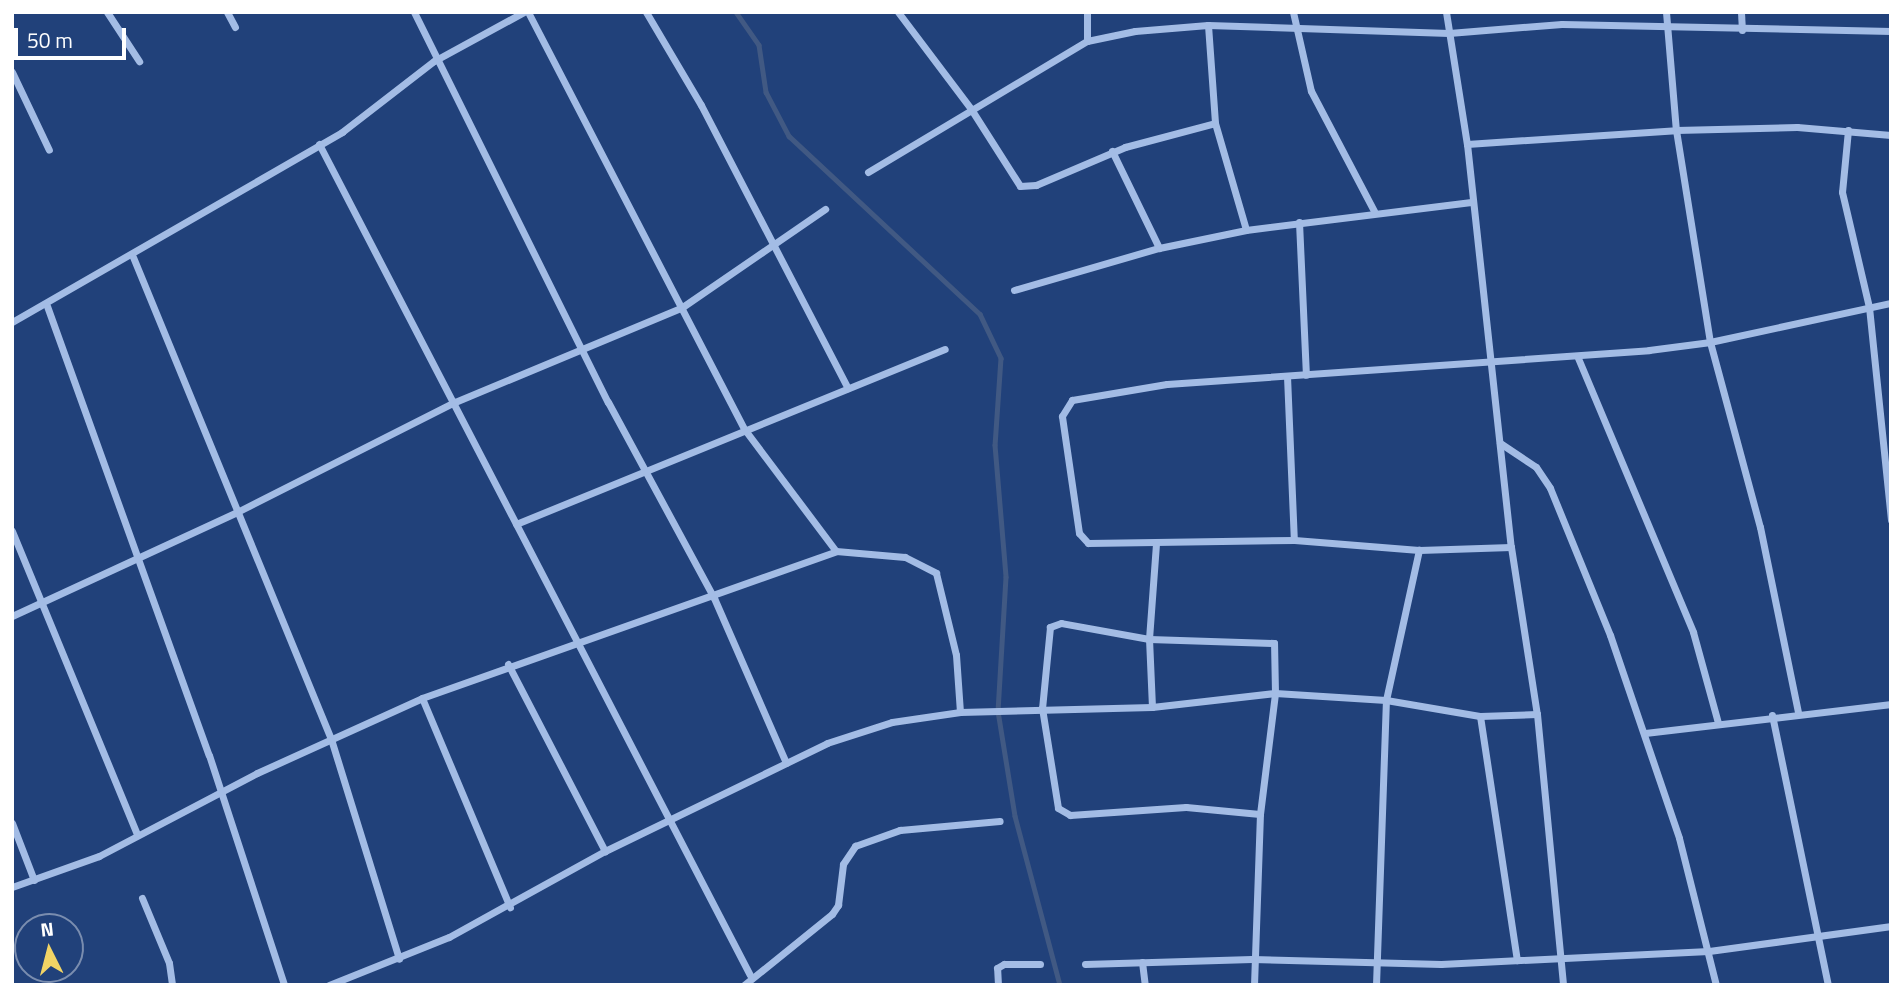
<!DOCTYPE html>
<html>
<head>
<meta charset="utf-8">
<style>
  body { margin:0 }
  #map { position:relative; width:1903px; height:997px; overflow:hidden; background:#21417a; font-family:"Titillium Web",sans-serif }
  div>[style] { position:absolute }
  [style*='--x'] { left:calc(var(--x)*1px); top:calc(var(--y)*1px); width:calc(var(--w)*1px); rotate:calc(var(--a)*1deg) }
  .stream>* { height:4.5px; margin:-2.25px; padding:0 2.25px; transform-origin:2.25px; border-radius:2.25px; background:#415983 }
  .street>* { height:7px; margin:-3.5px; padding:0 3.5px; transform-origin:3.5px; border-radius:3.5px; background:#a3bce5 }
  span { translate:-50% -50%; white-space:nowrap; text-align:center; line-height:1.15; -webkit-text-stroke:6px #21417a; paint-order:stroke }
  .frame { position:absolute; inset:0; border:14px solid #fff; pointer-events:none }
  .north { position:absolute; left:14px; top:913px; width:70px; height:70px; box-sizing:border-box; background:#21417a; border:2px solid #7a8daf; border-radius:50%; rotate:354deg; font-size:19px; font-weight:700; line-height:28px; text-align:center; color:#fff }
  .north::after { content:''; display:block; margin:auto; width:24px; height:32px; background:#f2d465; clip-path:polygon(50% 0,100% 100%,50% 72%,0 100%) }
  .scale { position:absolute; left:14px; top:28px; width:112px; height:32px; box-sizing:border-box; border:4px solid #fff; border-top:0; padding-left:9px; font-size:21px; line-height:24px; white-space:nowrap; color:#fff; -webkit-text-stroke:5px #21417a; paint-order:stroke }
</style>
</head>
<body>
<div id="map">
  <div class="stream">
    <div style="--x:736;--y:12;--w:40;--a:55.1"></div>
    <div style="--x:759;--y:45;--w:48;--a:81.5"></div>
    <div style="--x:766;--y:92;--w:50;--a:62.4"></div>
    <div style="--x:789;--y:136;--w:261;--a:43"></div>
    <div style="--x:980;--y:314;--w:49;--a:64.5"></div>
    <div style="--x:1001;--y:358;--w:87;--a:93.9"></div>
    <div style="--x:995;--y:445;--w:132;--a:85.2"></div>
    <div style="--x:1006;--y:577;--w:134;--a:93.4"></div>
    <div style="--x:998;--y:711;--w:106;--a:80.8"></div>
    <div style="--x:1015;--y:816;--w:175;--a:75.1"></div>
  </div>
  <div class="street">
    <div style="--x:107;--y:12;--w:59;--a:56.9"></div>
    <div style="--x:227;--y:12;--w:17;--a:62"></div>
    <div style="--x:414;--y:12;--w:436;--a:63.6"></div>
    <div style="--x:608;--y:402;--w:223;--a:61.6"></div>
    <div style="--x:714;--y:598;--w:180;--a:66.4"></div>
    <div style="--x:528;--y:12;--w:471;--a:62.6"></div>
    <div style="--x:745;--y:430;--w:151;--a:53.1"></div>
    <div style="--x:646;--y:12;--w:108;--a:59.4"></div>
    <div style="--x:701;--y:105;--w:319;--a:62.6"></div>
    <div style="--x:898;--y:12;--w:121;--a:53"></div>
    <div style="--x:971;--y:109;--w:91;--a:57.5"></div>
    <div style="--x:1020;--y:186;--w:16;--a:-4"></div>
    <div style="--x:1036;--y:185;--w:97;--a:-23.1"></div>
    <div style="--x:1125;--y:147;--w:93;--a:-14.9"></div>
    <div style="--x:1087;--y:12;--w:29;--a:90"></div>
    <div style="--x:1293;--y:12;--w:81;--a:77.2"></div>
    <div style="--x:1311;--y:91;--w:136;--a:62.3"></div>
    <div style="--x:1446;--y:12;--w:134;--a:81"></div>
    <div style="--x:1467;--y:144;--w:405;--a:83.8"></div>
    <div style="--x:1511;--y:547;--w:169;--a:81.2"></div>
    <div style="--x:1537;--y:714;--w:272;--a:84.5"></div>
    <div style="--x:1666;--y:12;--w:118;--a:85.2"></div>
    <div style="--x:1676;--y:130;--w:215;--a:80.9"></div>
    <div style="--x:1710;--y:342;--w:192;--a:74.9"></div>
    <div style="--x:1760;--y:527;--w:189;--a:78.4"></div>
    <div style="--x:1741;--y:12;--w:18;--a:87"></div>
    <div style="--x:1208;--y:25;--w:98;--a:85.9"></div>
    <div style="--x:1215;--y:123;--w:111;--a:73.8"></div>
    <div style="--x:12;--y:72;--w:86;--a:64.6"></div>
    <div style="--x:1848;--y:130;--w:62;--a:95.5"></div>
    <div style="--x:1842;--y:192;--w:118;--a:76.8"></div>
    <div style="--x:1869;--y:307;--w:214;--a:84.1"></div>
    <div style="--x:319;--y:144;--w:936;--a:62.59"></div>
    <div style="--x:1467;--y:144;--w:209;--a:-3.8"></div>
    <div style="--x:1676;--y:130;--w:121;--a:-1.4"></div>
    <div style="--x:1797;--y:127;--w:94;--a:4.9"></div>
    <div style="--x:1112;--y:151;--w:108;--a:64.1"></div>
    <div style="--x:868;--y:172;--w:255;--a:-30.9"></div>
    <div style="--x:1087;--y:41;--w:49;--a:-11.8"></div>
    <div style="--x:1135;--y:31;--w:73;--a:-4.7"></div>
    <div style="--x:1208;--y:25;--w:241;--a:1.9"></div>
    <div style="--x:1449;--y:33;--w:113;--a:-4.6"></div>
    <div style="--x:1562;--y:24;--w:329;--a:1.2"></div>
    <div style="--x:1299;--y:222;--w:153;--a:87.4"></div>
    <div style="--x:133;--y:257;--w:521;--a:67.67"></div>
    <div style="--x:331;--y:739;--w:230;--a:72.8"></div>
    <div style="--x:1014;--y:290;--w:151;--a:-16.2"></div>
    <div style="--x:1159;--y:248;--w:89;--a:-11.7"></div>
    <div style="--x:1246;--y:230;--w:227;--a:-7.1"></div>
    <div style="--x:47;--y:306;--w:477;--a:70.2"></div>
    <div style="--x:209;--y:755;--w:242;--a:71.9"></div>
    <div style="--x:12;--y:322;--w:381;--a:-29.9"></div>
    <div style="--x:342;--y:132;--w:116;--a:-37.7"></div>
    <div style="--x:434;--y:61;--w:102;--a:-28.6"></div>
    <div style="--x:1578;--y:358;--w:297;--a:67.2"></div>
    <div style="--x:1693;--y:632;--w:94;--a:74.6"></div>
    <div style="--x:1287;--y:376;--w:164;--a:87.6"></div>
    <div style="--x:1500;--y:443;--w:43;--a:33.7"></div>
    <div style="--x:1536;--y:467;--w:25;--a:56"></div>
    <div style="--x:1550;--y:488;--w:159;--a:67.8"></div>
    <div style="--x:1610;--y:635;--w:214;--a:71.2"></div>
    <div style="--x:1679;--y:838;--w:152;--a:75.9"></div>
    <div style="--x:516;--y:524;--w:463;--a:-22.2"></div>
    <div style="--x:12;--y:531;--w:329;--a:67.6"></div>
    <div style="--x:1511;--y:547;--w:92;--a:178.1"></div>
    <div style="--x:1419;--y:550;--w:125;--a:-175.4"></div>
    <div style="--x:1294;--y:540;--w:206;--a:179.2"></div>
    <div style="--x:1088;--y:543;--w:13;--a:-132"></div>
    <div style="--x:1079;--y:533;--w:118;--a:-98.3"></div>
    <div style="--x:1062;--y:416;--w:19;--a:-58"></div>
    <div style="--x:1072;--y:400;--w:96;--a:-9.6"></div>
    <div style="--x:1167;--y:384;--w:483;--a:-4"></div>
    <div style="--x:1649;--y:350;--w:62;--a:-7.5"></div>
    <div style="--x:1710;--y:342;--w:185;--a:-12.2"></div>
    <div style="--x:12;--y:616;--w:248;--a:-24.8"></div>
    <div style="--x:237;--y:512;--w:244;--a:-26.8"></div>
    <div style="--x:455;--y:402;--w:245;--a:-22.6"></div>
    <div style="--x:681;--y:308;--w:175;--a:-34.5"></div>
    <div style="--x:508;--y:664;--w:211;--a:62.6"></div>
    <div style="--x:422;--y:698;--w:227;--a:67.2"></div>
    <div style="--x:1152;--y:707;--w:68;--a:-92.5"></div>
    <div style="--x:1149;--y:639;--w:95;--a:-85.8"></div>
    <div style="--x:1772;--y:715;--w:276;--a:78.3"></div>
    <div style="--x:1480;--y:716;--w:247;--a:81.4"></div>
    <div style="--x:1645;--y:733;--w:248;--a:-6.7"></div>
    <div style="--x:12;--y:823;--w:61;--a:68.9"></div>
    <div style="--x:12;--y:887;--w:92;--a:-19.6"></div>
    <div style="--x:99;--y:856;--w:178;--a:-27.7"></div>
    <div style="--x:257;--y:773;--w:181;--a:-24.4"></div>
    <div style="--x:422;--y:698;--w:439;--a:-19.5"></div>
    <div style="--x:836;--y:551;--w:69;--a:5"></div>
    <div style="--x:905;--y:557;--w:35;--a:27"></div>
    <div style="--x:936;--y:573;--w:84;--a:76.3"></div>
    <div style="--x:956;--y:655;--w:57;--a:86"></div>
    <div style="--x:142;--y:898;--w:70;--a:67.4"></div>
    <div style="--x:169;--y:963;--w:22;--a:82"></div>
    <div style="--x:1142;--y:962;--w:23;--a:83"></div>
    <div style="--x:1085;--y:964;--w:167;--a:-1.7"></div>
    <div style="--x:1252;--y:959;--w:189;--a:1.5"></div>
    <div style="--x:1441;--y:964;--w:268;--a:-2.8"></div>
    <div style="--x:1709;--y:951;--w:184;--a:-7.8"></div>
    <div style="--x:329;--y:985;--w:129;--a:-21.8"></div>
    <div style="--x:449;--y:937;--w:178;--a:-28.9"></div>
    <div style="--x:605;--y:851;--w:247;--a:-25.9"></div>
    <div style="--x:827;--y:743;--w:68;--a:-17.9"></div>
    <div style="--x:892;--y:722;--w:69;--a:-8.4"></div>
    <div style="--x:960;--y:712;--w:192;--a:-1.5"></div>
    <div style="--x:1152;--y:707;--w:124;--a:-6.5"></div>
    <div style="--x:1275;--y:693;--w:111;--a:3.6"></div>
    <div style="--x:1386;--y:700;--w:95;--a:9.7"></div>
    <div style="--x:1480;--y:716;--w:57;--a:-2"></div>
    <div style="--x:744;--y:985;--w:113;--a:-38.9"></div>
    <div style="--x:832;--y:914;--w:11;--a:-56"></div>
    <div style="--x:838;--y:905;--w:41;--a:-83"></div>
    <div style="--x:843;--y:864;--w:22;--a:-56"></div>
    <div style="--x:855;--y:846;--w:48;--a:-19.6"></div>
    <div style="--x:900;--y:830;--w:100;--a:-5.1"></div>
    <div style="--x:998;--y:985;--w:17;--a:-93"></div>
    <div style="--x:997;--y:968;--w:8;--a:-30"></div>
    <div style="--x:1004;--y:964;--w:36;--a:0"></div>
    <div style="--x:1254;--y:985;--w:171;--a:-88"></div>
    <div style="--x:1260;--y:814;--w:122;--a:-82.9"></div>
    <div style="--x:1275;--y:693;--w:50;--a:-91.1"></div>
    <div style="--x:1274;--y:643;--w:125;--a:-178.2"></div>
    <div style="--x:1149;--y:639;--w:89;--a:-169.7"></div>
    <div style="--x:1061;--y:623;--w:12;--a:160"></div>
    <div style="--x:1050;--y:627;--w:81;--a:95.6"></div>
    <div style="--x:1042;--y:708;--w:101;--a:80.9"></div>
    <div style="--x:1058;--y:808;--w:14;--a:30"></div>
    <div style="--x:1070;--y:815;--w:116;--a:-3.9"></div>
    <div style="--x:1186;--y:807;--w:74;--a:5.4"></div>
    <div style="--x:1376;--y:985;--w:285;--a:-88"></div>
    <div style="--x:1386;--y:700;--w:154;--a:-77.6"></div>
  </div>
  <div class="frame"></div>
  <div class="north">N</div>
  <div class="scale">50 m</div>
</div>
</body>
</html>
